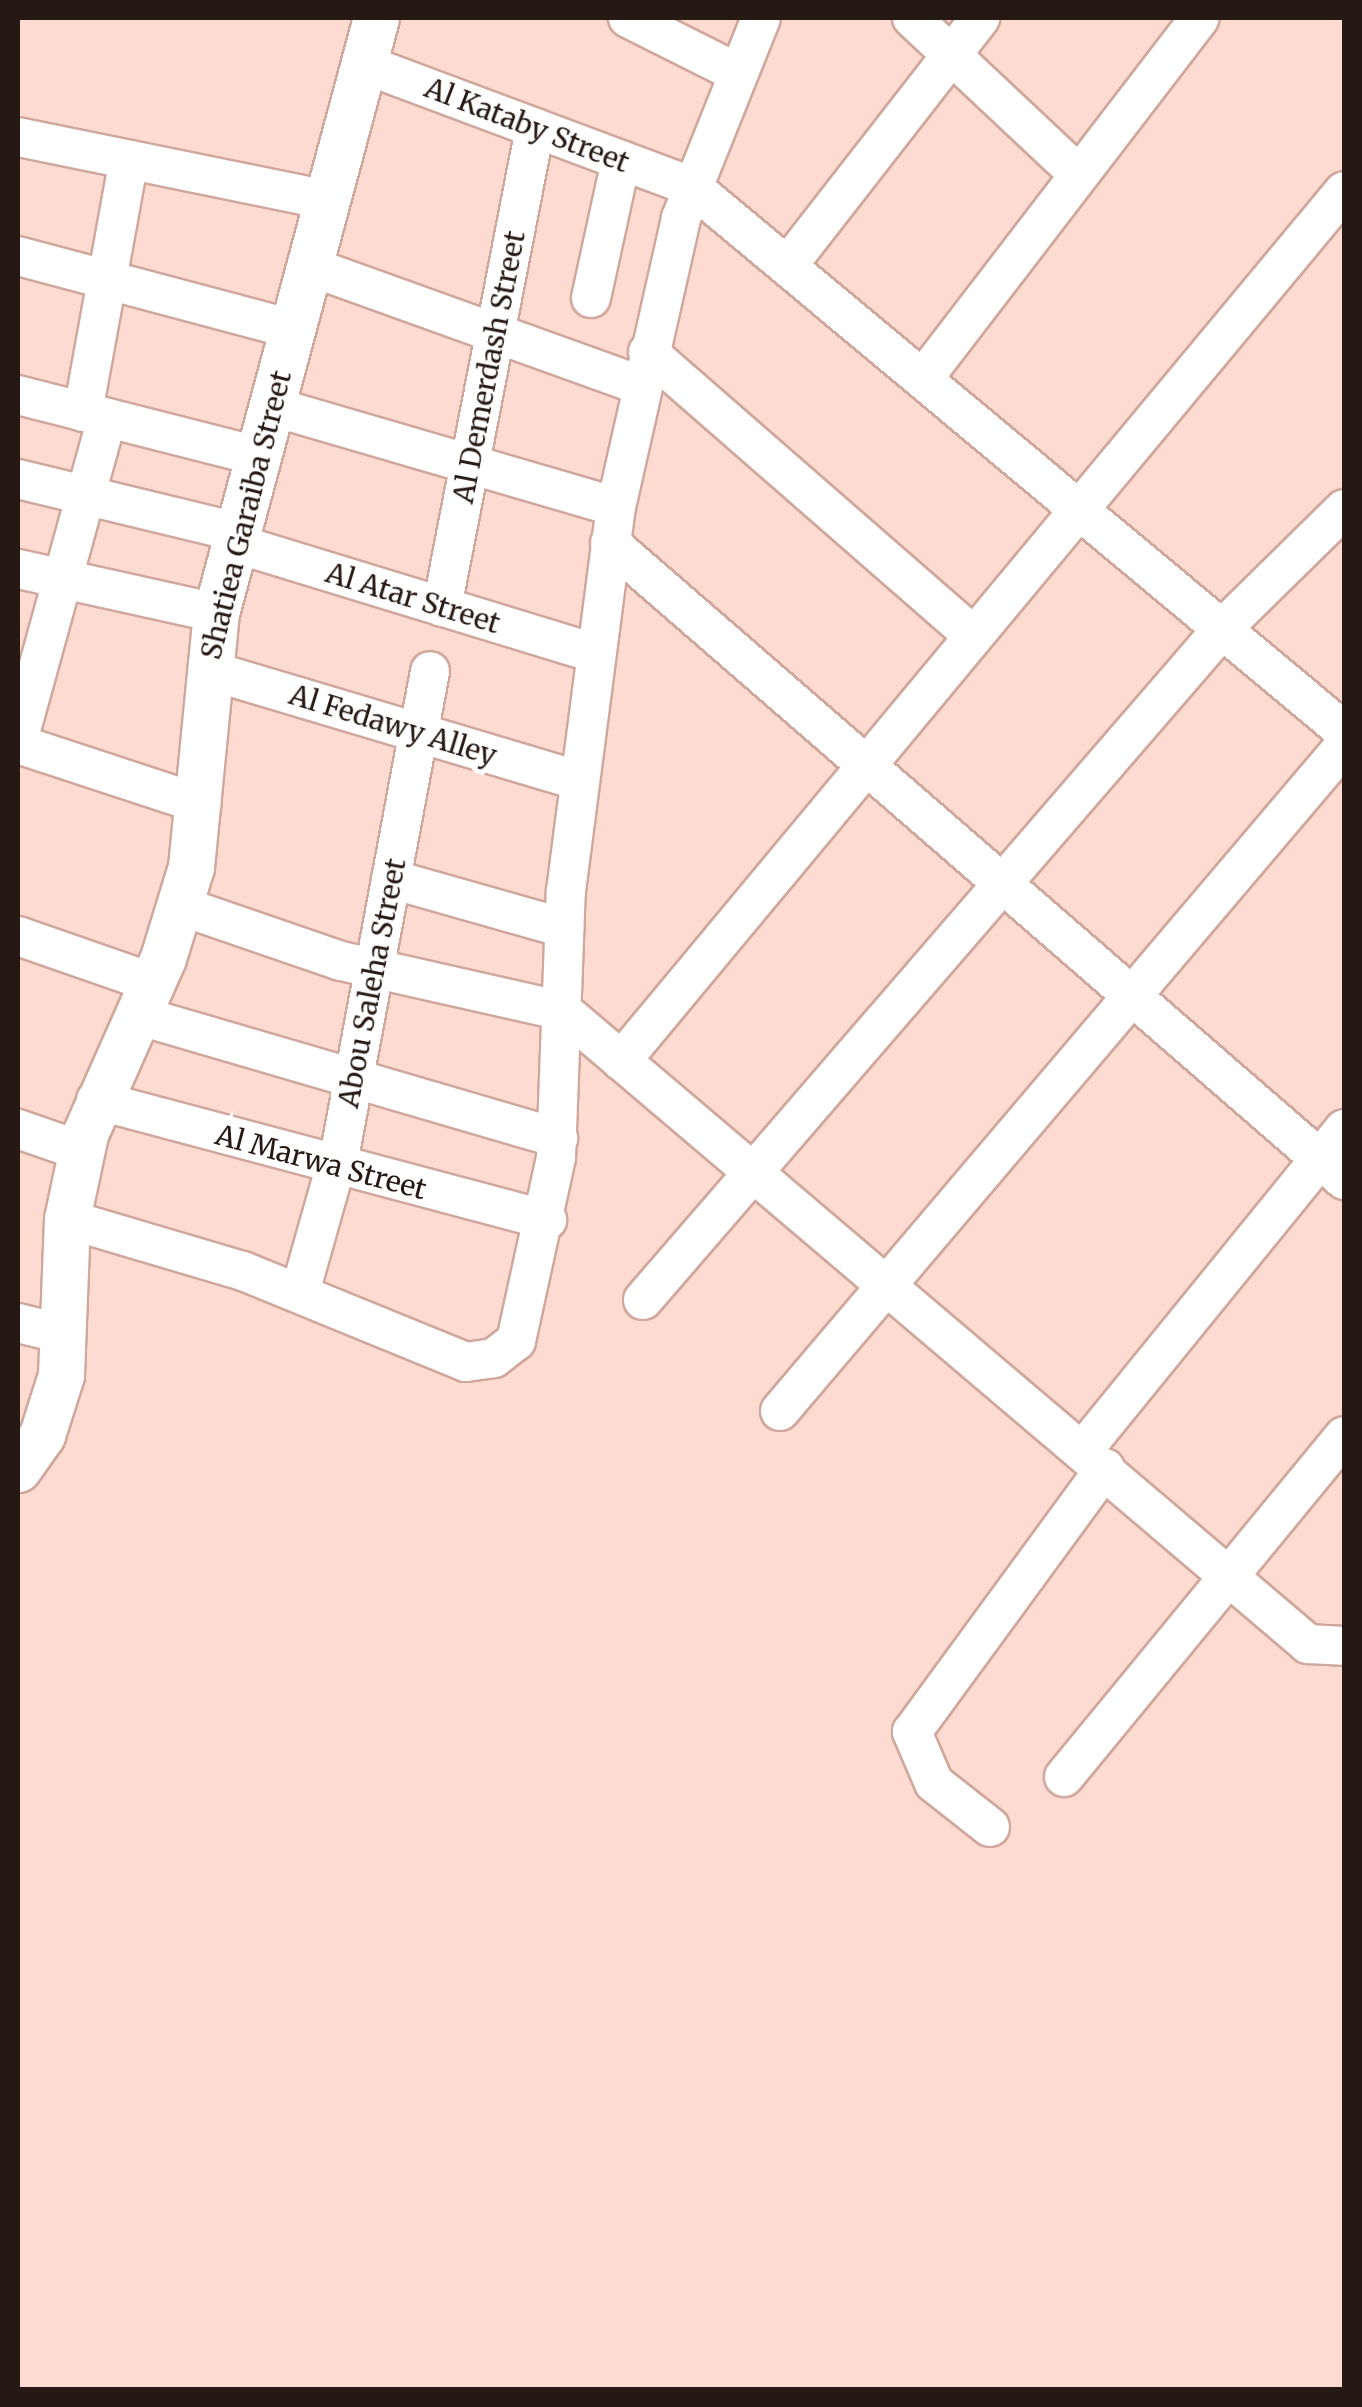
<!DOCTYPE html>
<html>
<head>
<meta charset="utf-8">
<style>
  body { margin:0 }
  #map { position:relative; width:1362px; height:2407px; overflow:hidden; background:#fddbd1; font-family:Merriweather,serif }
  div>[style] { position:absolute }
  [style*='--x'] { left:calc(var(--x)*1px); top:calc(var(--y)*1px); width:calc(var(--w)*1px); rotate:calc(var(--a)*1deg) }
  .roads { filter:drop-shadow(2px 0 #cfa79c) drop-shadow(-2px 0 #cfa79c) drop-shadow(0 2px #cfa79c) drop-shadow(0 -2px #cfa79c) }
  .minor>* { height:38px; margin:-19px; padding:0 19px; transform-origin:19px; border-radius:19px; background:#fff }
  .tertiary>* { height:45px; margin:-22.5px; padding:0 22.5px; transform-origin:22.5px; border-radius:22.5px; background:#fff }
  span { translate:-50% -50%; white-space:nowrap; text-align:center; line-height:1.15; -webkit-text-stroke:10px #fff; paint-order:stroke }
  .street-label { font-size:28px; color:#261813 }
  .frame { position:absolute; inset:0; border:20px solid #261813; pointer-events:none }
</style>
</head>
<body>
<div id="map">
  <div class="roads">
    <div class="minor">
      <div style="--x:628;--y:18;--w:121;--a:26.6"></div>
      <div style="--x:912;--y:18;--w:229;--a:43.2"></div>
      <div style="--x:364;--y:64;--w:349;--a:20.5"></div>
      <div style="--x:691;--y:186;--w:851;--a:39.85"></div>
      <div style="--x:18;--y:137;--w:315;--a:11.5"></div>
      <div style="--x:18;--y:256;--w:284;--a:14.9"></div>
      <div style="--x:788;--y:265;--w:313;--a:-52.1"></div>
      <div style="--x:309;--y:266;--w:352;--a:19.8"></div>
      <div style="--x:591;--y:298;--w:141;--a:-77.7"></div>
      <div style="--x:648;--y:352;--w:427;--a:41.1"></div>
      <div style="--x:925;--y:376;--w:451;--a:-52.5"></div>
      <div style="--x:18;--y:395;--w:248;--a:14.3"></div>
      <div style="--x:271;--y:406;--w:359;--a:16.3"></div>
      <div style="--x:83;--y:412;--w:256;--a:-79.7"></div>
      <div style="--x:18;--y:479;--w:225;--a:13.6"></div>
      <div style="--x:234;--y:543;--w:375;--a:17"></div>
      <div style="--x:610;--y:543;--w:972;--a:40.95"></div>
      <div style="--x:18;--y:569;--w:203;--a:12.5"></div>
      <div style="--x:442;--y:607;--w:488;--a:-79"></div>
      <div style="--x:208;--y:670;--w:386;--a:16.6"></div>
      <div style="--x:18;--y:741;--w:335;--a:-74.6"></div>
      <div style="--x:18;--y:744;--w:193;--a:18.2"></div>
      <div style="--x:391;--y:879;--w:180;--a:15.8"></div>
      <div style="--x:181;--y:906;--w:169;--a:19"></div>
      <div style="--x:341;--y:961;--w:228;--a:12.7"></div>
      <div style="--x:563;--y:1011;--w:978;--a:40.35"></div>
      <div style="--x:1308;--y:1644;--w:36;--a:3"></div>
      <div style="--x:18;--y:936;--w:143;--a:19.2"></div>
      <div style="--x:137;--y:1015;--w:439;--a:16.3"></div>
      <div style="--x:621;--y:1061;--w:1131;--a:-50.27"></div>
      <div style="--x:96;--y:1100;--w:467;--a:14.9"></div>
      <div style="--x:18;--y:1129;--w:67;--a:19.2"></div>
      <div style="--x:67;--y:1219;--w:184;--a:16.5"></div>
      <div style="--x:243;--y:1271;--w:241;--a:22.2"></div>
      <div style="--x:466;--y:1362;--w:28;--a:-8"></div>
      <div style="--x:494;--y:1358;--w:28;--a:-38"></div>
      <div style="--x:516;--y:1341;--w:187;--a:-77.7"></div>
      <div style="--x:556;--y:1158;--w:267;--a:-87.9"></div>
      <div style="--x:566;--y:891;--w:387;--a:-82.6"></div>
      <div style="--x:616;--y:507;--w:296;--a:-77.3"></div>
      <div style="--x:681;--y:218;--w:215;--a:-68.2"></div>
      <div style="--x:300;--y:1292;--w:151;--a:-74.2"></div>
      <div style="--x:341;--y:1147;--w:484;--a:-79.4"></div>
      <div style="--x:643;--y:1300;--w:889;--a:-49.2"></div>
      <div style="--x:1224;--y:627;--w:168;--a:-44.5"></div>
      <div style="--x:18;--y:1323;--w:46;--a:13.7"></div>
      <div style="--x:780;--y:1411;--w:872;--a:-49.7"></div>
      <div style="--x:1084;--y:1449;--w:412;--a:-50.9"></div>
      <div style="--x:1064;--y:1777;--w:441;--a:-50.6"></div>
      <div style="--x:990;--y:1827;--w:71;--a:-141.8"></div>
      <div style="--x:934;--y:1783;--w:56;--a:-113.3"></div>
      <div style="--x:912;--y:1732;--w:327;--a:-53.8"></div>
    </div>
    <div class="tertiary">
      <div style="--x:18;--y:1469;--w:42;--a:-54.8"></div>
      <div style="--x:42;--y:1435;--w:63;--a:-72.4"></div>
      <div style="--x:61;--y:1375;--w:156;--a:-87.8"></div>
      <div style="--x:67;--y:1219;--w:87;--a:-78"></div>
      <div style="--x:85;--y:1134;--w:193;--a:-66.1"></div>
      <div style="--x:163;--y:958;--w:95;--a:-72.9"></div>
      <div style="--x:191;--y:867;--w:255;--a:-84.4"></div>
      <div style="--x:216;--y:613;--w:616;--a:-74.95"></div>
    </div>
  </div>
  <div class="street-label">
    <span style="left:527px;top:125px;rotate:21deg">Al Kataby Street</span>
    <span style="left:489px;top:367px;rotate:-79deg">Al Demerdash Street</span>
    <span style="left:246px;top:515px;rotate:-76deg">Shatiea Garaiba Street</span>
    <span style="left:413px;top:598px;rotate:17deg">Al Atar Street</span>
    <span style="left:393px;top:725px;rotate:17deg">Al Fedawy Alley</span>
    <span style="left:372px;top:983px;rotate:-79deg">Abou Saleha Street</span>
    <span style="left:321px;top:1162px;rotate:15deg">Al Marwa Street</span>
  </div>
  <div class="frame"></div>
</div>
</body>
</html>
